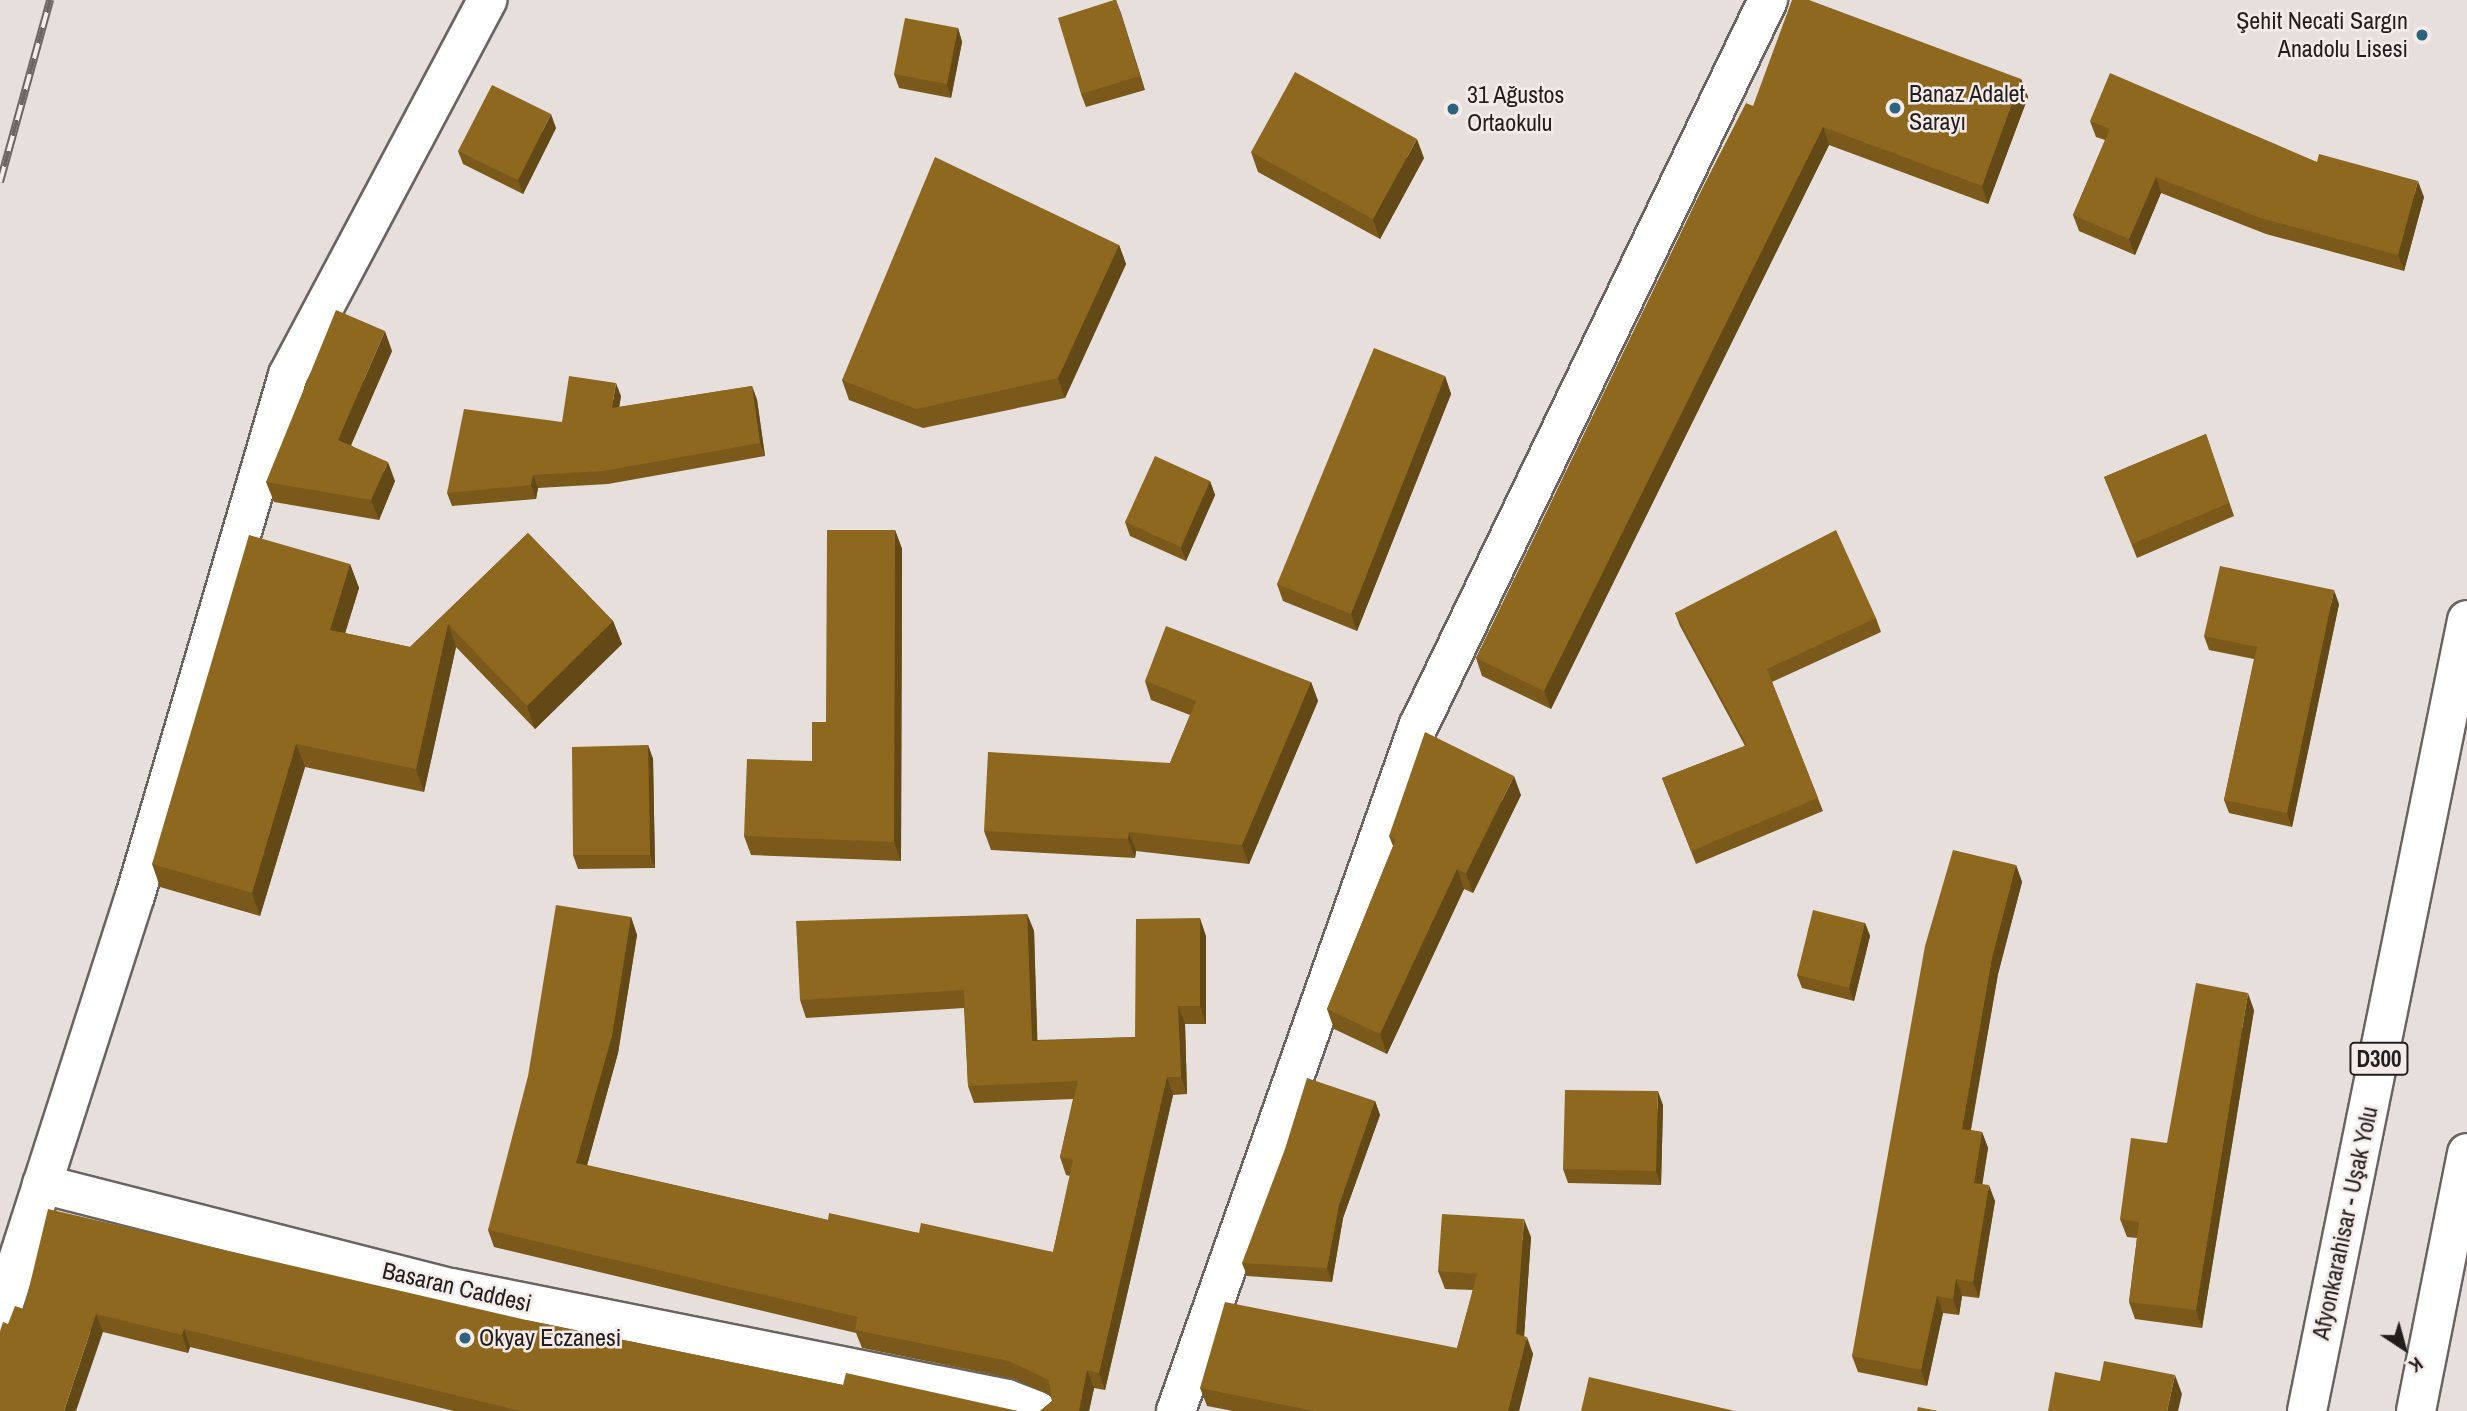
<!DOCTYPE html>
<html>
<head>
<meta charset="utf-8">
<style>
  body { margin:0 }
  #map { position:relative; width:2467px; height:1411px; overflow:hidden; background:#e7dfdc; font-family:"Archivo Narrow",sans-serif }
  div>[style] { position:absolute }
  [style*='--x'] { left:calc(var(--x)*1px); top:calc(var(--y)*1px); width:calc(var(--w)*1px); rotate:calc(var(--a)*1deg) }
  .roads { filter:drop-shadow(2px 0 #6a6360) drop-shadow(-2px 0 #6a6360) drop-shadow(0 2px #6a6360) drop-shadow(0 -2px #6a6360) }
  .minor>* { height:38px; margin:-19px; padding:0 19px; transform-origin:19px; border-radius:19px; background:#fff }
  .highway>* { height:38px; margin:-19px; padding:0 19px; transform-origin:19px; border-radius:19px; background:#fff }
  .rail>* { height:8px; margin-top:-4px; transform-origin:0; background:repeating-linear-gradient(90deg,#f5ece9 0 16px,#6b6664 0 32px); box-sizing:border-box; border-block:2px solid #6b6664 }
  .wall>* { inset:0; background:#7a591b }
  .shaded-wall>* { inset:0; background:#634916 }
  .building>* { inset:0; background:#8e681f }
  .dots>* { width:19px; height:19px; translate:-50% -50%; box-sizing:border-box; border:4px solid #f5ece9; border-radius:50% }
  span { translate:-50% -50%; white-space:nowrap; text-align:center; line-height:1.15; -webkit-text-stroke:5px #f5ece9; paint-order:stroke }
  .shield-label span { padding:2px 5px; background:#f5ece9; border:2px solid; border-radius:5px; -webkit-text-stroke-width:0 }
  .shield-label { font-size:23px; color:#211e1d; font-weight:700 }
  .poi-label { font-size:24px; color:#211e1d }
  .right { translate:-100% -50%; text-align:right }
  .left { translate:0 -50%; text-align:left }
  .street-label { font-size:24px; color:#211e1d }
  .north { position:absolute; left:2369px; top:1313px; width:70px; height:70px; -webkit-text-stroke:5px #f5ece9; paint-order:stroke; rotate:144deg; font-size:19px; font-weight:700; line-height:28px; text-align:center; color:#211e1d }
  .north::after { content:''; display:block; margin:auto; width:24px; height:32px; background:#211e1d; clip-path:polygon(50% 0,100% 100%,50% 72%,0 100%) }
</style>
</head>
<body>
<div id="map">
  <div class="roads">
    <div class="minor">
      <div style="--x:42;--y:1184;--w:422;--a:14.3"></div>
      <div style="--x:451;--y:1288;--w:567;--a:11.29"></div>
      <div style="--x:1007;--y:1399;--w:33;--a:21"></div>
      <div style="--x:0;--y:1316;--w:441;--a:-72.2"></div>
      <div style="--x:135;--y:896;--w:543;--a:-73.63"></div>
      <div style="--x:288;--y:375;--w:425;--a:-62"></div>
      <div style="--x:1176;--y:1411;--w:726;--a:-70.52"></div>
      <div style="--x:1418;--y:727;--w:807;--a:-64.29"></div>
    </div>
    <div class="highway">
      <div style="--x:2307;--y:1411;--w:807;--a:-78.56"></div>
      <div style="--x:2416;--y:1411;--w:263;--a:-78.8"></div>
    </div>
  </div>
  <div class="rail">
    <div style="--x:0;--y:182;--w:189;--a:-74.6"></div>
  </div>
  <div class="wall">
    <div style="clip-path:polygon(1116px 0,1145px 90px,1086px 107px,1081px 94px)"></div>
    <div style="clip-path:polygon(958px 28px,962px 42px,951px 98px,899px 88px,894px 74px)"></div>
    <div style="clip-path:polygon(2021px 79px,2028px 97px,1988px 204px,1829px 145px,1551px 709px,1482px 676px,1476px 658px,1753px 106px)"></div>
    <div style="clip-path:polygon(2090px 121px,2317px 162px,2424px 197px,2404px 271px,2266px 234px,2161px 193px,2135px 255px,2079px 231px,2073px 215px,2105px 140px,2096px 137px)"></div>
    <div style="clip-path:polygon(556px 128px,523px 194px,463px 164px,458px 151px)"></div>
    <div style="clip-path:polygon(1251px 152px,1424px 158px,1380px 239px,1258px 172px)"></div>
    <div style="clip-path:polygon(1119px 245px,1126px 264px,1065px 398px,923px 428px,849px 400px,842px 380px)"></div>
    <div style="clip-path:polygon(392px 351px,351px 445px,395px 481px,379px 520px,274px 502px,266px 482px)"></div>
    <div style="clip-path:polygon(1445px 376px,1451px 394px,1357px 631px,1283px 601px,1277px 584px)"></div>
    <div style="clip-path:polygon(752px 386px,757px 400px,765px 456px,608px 484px,538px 488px,536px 499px,452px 506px,447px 493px,562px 422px,621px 396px,619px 407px)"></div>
    <div style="clip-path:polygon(2206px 434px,2234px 516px,2137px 558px,2104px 477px)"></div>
    <div style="clip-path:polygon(1210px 481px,1215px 495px,1186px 561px,1130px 536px,1125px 522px)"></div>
    <div style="clip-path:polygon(895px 530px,902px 549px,901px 861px,751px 855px,744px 836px,812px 761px)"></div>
    <div style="clip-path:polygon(528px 533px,613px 621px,622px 644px,535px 729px,456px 647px,424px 792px,305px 767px,260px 916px,160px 887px,152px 864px,350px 564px,359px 588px,345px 633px,410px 647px)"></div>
    <div style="clip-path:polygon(2339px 604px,2292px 827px,2229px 813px,2224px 800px,2254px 659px,2209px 650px,2204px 636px)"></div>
    <div style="clip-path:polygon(1675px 613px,1876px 618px,1881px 632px,1772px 682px,1823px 811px,1696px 864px,1662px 778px,1745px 746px,1680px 626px)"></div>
    <div style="clip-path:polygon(1145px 681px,1311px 682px,1318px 701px,1249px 864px,1136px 851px,1135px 858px,991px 850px,984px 831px,1170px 763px,1190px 715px,1151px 700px)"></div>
    <div style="clip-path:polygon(648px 745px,653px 759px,655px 868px,578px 869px,573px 855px)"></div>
    <div style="clip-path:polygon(1521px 795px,1473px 893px,1464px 889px,1387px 1054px,1334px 1029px,1327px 1009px,1393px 846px,1389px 836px)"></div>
    <div style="clip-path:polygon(2016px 865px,2022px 882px,1998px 974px,1971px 1130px,1982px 1132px,1988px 1148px,1982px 1184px,1995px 1201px,1979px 1298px,1962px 1296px,1959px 1315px,1943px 1313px,1927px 1386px,1858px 1372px,1852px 1356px)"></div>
    <div style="clip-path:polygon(1027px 914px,1034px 931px,1037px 1040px,1135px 1037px,1206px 936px,1206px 1024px,1185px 1024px,1187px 1094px,1173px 1095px,1105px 1390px,1094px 1388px,1089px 1411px,1040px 1411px,1052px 1401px,1051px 1396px,1015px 1379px,862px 1348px,856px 1333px,494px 1247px,488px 1230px,631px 917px,637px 935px,618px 1053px,587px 1165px,828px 1220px,1053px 1252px,1070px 1176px,1066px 1175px,1060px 1157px,1073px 1099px,974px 1103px,968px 1086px,964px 1008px,806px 1018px,800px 1000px)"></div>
    <div style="clip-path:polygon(1865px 923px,1870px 936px,1854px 1001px,1802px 988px,1797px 975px)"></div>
    <div style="clip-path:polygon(2254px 1010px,2202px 1328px,2135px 1319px,2129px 1302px,2137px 1238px,2127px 1237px,2120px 1219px,2167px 1143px)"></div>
    <div style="clip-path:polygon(1375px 1101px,1380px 1115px,1343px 1218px,1332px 1282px,1247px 1276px,1242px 1263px)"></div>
    <div style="clip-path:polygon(1663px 1105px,1661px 1185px,1568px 1183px,1563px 1169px)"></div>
    <div style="clip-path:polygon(1531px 1237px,1524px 1336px,1533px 1354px,1519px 1411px,1233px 1411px,1207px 1406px,1200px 1388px,1457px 1348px,1473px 1290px,1445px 1289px,1438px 1271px)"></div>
    <div style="clip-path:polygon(24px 1309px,526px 1320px,843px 1385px,1018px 1411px,454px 1411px,190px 1347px,188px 1353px,103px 1332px,8px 1324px)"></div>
  </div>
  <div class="shaded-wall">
    <div style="clip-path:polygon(1116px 0,1121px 13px,1145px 90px,1140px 76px)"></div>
    <div style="clip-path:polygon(958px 28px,962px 42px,951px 98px,947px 84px)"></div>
    <div style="clip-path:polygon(2021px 79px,2028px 97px,1988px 204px,1982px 186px)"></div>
    <div style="clip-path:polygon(551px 114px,556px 128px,523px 194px,518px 180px)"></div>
    <div style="clip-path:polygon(1823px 127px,1829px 145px,1551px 709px,1544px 691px)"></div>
    <div style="clip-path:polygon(1417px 139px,1424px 158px,1380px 239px,1373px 219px)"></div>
    <div style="clip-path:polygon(2156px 177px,2161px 193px,2135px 255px,2129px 239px)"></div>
    <div style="clip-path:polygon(2418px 181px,2424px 197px,2404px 271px,2398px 255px)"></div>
    <div style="clip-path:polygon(1119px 245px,1126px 264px,1065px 398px,1058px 378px)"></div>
    <div style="clip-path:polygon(385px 331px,392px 351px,345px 459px,338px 440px)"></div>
    <div style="clip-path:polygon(1445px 376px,1451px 394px,1357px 631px,1351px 614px)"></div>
    <div style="clip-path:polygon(616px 383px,621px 396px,617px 421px,612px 408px)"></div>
    <div style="clip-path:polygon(752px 386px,757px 400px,765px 456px,760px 443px)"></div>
    <div style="clip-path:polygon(388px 462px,395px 481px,379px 520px,371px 500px)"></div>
    <div style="clip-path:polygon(533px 475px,538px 488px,536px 499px,531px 485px)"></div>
    <div style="clip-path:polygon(1210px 481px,1215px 495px,1186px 561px,1181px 547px)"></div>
    <div style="clip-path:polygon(895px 530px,902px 549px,901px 861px,894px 842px)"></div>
    <div style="clip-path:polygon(350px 564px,359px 588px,339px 653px,330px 630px)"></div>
    <div style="clip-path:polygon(2334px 590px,2339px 604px,2292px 827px,2287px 813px)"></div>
    <div style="clip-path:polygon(613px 621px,622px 644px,535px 729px,527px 706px)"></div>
    <div style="clip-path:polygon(448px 624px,456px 647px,424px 792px,416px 769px)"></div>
    <div style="clip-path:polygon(1311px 682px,1318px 701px,1249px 864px,1242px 845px)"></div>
    <div style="clip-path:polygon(296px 744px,305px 767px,260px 916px,252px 893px)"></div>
    <div style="clip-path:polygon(648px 745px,653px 759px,655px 868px,650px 855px)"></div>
    <div style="clip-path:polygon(1514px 776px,1521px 795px,1473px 893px,1466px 873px)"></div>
    <div style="clip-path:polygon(1129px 832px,1136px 851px,1135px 858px,1128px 839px)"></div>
    <div style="clip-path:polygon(2016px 865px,2022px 882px,1998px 974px,1968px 1145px,1962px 1129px,1992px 958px)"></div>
    <div style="clip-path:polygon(1457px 869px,1464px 889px,1387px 1054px,1380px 1034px)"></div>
    <div style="clip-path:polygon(1027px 914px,1034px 931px,1038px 1058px,1032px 1041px)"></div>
    <div style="clip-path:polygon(631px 917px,637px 935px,618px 1053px,583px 1180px,576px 1163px)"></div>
    <div style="clip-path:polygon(1200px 918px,1206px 936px,1206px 1024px,1200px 1006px)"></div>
    <div style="clip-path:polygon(1865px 923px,1870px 936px,1854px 1001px,1849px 988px)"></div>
    <div style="clip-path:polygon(2248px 993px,2254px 1010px,2202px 1328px,2196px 1310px)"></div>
    <div style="clip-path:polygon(1178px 1006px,1185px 1024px,1187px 1094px,1181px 1077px)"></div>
    <div style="clip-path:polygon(1167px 1077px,1173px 1095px,1105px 1390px,1099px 1373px)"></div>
    <div style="clip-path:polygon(1658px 1091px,1663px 1105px,1661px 1185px,1656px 1171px)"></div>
    <div style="clip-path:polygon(1375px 1101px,1380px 1115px,1343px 1218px,1332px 1282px,1327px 1268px,1339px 1205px)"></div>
    <div style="clip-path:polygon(1982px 1132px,1988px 1148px,1980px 1199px,1974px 1183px)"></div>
    <div style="clip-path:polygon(1989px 1185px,1995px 1201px,1979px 1298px,1973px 1282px)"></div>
    <div style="clip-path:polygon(1524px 1219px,1531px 1237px,1523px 1352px,1516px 1334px)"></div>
    <div style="clip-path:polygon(1956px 1279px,1962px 1296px,1959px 1315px,1953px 1299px)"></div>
    <div style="clip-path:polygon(1937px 1296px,1943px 1313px,1927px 1386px,1921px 1370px)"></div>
    <div style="clip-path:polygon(96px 1314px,103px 1332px,76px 1411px,64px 1411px)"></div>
    <div style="clip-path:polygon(184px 1329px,190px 1347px,188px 1353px,182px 1335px)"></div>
    <div style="clip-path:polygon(1527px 1337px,1533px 1354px,1519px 1411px,1508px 1411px)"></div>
    <div style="clip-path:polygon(1087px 1370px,1094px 1388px,1089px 1411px,1079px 1411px)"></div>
    <div style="clip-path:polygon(2175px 1375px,2182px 1394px,2178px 1411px,2167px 1411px)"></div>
  </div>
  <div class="building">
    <div style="clip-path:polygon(1114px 0,1116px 0,1140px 76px,1081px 94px,1058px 18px)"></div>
    <div style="clip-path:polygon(1792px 0,1809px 0,2021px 79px,1982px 186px,1823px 127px,1544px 691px,1476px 658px,1701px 191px,1746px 103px,1753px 106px)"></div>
    <div style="clip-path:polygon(905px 18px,958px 28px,947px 84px,894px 74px)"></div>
    <div style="clip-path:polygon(1295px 72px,1417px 139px,1373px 219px,1251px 152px)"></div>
    <div style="clip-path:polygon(2110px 73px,2317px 162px,2319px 154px,2418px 181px,2398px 255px,2260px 218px,2156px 177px,2129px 239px,2073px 215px,2110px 129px,2090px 121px)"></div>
    <div style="clip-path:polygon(492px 85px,551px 114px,518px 180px,458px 151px)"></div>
    <div style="clip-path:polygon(935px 157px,1119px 245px,1058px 378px,916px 409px,842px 380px)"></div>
    <div style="clip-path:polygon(336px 310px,385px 331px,338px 440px,388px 462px,371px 500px,266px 482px)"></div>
    <div style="clip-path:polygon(1374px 348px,1445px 376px,1351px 614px,1277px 584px)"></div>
    <div style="clip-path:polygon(569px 376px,616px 383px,612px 408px,752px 386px,760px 443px,603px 471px,533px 475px,531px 485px,447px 493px,464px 409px,562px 422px)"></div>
    <div style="clip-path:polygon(2206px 434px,2229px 503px,2132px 544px,2104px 477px)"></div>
    <div style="clip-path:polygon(1155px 456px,1210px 481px,1181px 547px,1125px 522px)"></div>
    <div style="clip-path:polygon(827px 530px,895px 530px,894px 842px,744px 836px,747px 759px,812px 761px,812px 722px,826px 722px)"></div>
    <div style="clip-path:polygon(1836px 530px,1876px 618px,1767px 669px,1818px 798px,1691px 851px,1662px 778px,1747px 745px,1675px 613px)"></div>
    <div style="clip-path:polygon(528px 533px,613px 621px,527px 706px,448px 624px,416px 769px,296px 744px,252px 893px,152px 864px,249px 535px,350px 564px,330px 630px,410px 647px)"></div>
    <div style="clip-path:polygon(2220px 566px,2334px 590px,2287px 813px,2224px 800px,2257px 647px,2204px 636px)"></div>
    <div style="clip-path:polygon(1166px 626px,1311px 682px,1242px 845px,1129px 832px,1128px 839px,984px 831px,988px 752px,1170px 763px,1196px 701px,1145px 681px)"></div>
    <div style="clip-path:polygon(1425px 732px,1514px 776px,1466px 873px,1457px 869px,1380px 1034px,1327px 1009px,1396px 839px,1389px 836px)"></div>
    <div style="clip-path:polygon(648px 745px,650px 855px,573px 855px,572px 747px)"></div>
    <div style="clip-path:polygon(1953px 850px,2016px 865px,1992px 958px,1962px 1129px,1982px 1132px,1974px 1183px,1989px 1185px,1973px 1282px,1956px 1279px,1953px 1299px,1937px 1296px,1921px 1370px,1852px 1356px,1925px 946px)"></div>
    <div style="clip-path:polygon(556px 905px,631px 917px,612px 1036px,576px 1163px,828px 1220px,829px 1213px,919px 1233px,921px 1223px,1053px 1252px,1073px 1160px,1060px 1157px,1078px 1081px,968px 1086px,964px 990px,800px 1000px,796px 921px,1027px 914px,1032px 1041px,1135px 1037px,1136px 919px,1200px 918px,1200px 1006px,1178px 1006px,1181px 1077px,1167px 1077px,1099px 1373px,1087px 1370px,1079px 1411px,1040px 1411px,1052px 1401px,1049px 1380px,1009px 1361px,855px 1330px,858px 1317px,488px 1230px,528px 1076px)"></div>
    <div style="clip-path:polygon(1813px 910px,1865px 923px,1849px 988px,1797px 975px)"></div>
    <div style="clip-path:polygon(2196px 983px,2248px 993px,2196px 1310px,2129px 1302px,2139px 1222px,2120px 1219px,2131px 1138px,2167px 1143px)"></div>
    <div style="clip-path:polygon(1307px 1078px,1375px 1101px,1339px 1205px,1327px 1268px,1242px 1263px,1285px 1149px)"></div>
    <div style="clip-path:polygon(1565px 1090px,1658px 1091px,1656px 1171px,1563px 1169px)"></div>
    <div style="clip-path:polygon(48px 1209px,526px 1320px,843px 1385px,846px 1373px,1018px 1411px,520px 1411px,184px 1329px,182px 1335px,96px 1314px,64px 1411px,0 1411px,0 1331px,3px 1322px,8px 1324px,15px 1306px,24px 1309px)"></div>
    <div style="clip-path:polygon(1442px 1214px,1524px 1219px,1516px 1334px,1527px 1337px,1508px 1411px,1314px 1411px,1200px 1388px,1225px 1302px,1457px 1348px,1477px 1274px,1438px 1271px)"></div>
    <div style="clip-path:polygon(2104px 1361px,2175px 1375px,2167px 1411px,2048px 1411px,2055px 1372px,2100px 1381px)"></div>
    <div style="clip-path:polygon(1589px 1377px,1735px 1411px,1581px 1411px)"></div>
    <div style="clip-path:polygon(1918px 1407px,1938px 1411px,1917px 1411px)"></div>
  </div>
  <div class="dots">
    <div style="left:2422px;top:35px;background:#2c637e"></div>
    <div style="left:1895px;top:108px;background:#2c637e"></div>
    <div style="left:1453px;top:109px;background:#2c637e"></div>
    <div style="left:465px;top:1338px;background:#2c637e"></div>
  </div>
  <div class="shield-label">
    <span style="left:2379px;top:1059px">D300</span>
  </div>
  <div class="poi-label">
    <span class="right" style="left:2408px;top:35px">Şehit Necati Sargın<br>Anadolu Lisesi</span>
    <span class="left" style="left:1909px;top:108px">Banaz Adalet<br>Sarayı</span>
    <span class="left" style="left:1467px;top:109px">31 Ağustos<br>Ortaokulu</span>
    <span class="left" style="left:479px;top:1338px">Okyay Eczanesi</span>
  </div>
  <div class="street-label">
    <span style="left:2345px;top:1223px;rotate:-78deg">Afyonkarahisar - Uşak Yolu</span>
    <span style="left:457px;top:1287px;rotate:13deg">Basaran Caddesi</span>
  </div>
  <div class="north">K</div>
</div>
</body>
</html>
